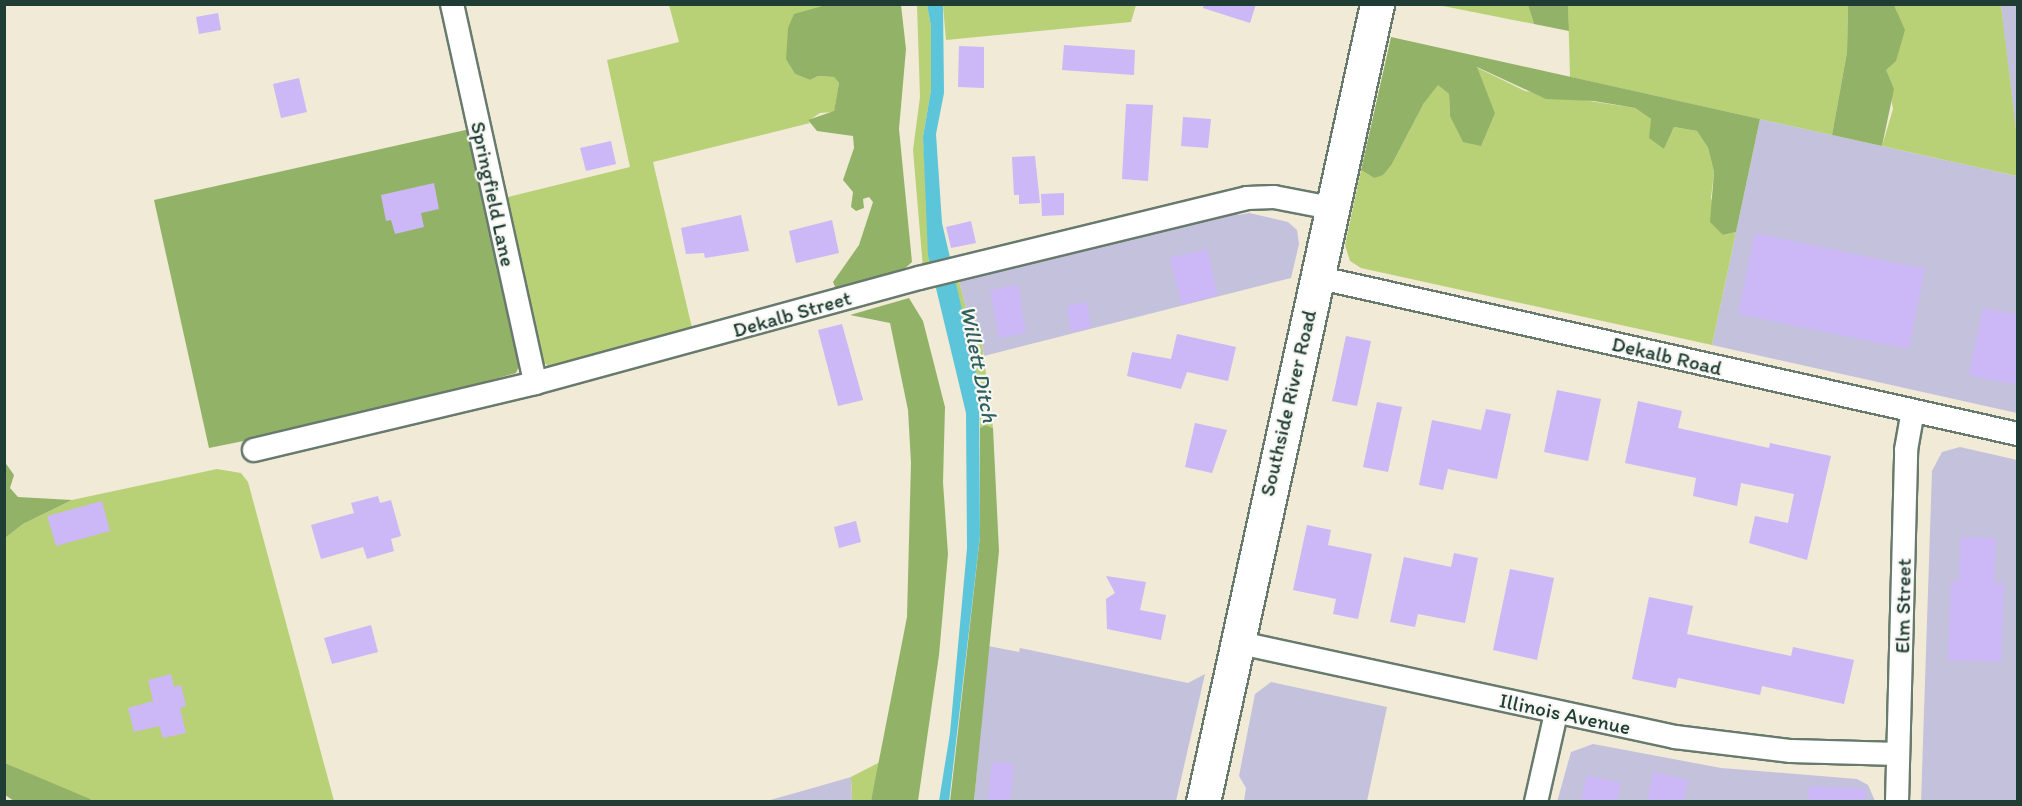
<!DOCTYPE html>
<html>
<head>
<meta charset="utf-8">
<style>
  body { margin:0 }
  #map { position:relative; width:2022px; height:806px; overflow:hidden; background:#f0ead6; font-family:Itim,sans-serif }
  div>[style] { position:absolute }
  [style*='--x'] { left:calc(var(--x)*1px); top:calc(var(--y)*1px); width:calc(var(--w)*1px); rotate:calc(var(--a)*1deg) }
  .industrial>* { inset:0; background:#c3c1db }
  .green>* { inset:0; background:#b8d176 }
  .forest>* { inset:0; background:#92b367 }
  .water>* { inset:0; background:#5cc5d9 }
  .building>* { inset:0; background:#ccb7f7 }
  .roads { filter:drop-shadow(2px 0 #687a6d) drop-shadow(-2px 0 #687a6d) drop-shadow(0 2px #687a6d) drop-shadow(0 -2px #687a6d) }
  .minor>* { height:22px; margin:-11px; padding:0 11px; transform-origin:11px; border-radius:11px; background:#fff }
  .secondary>* { height:33px; margin:-16.5px; padding:0 16.5px; transform-origin:16.5px; border-radius:16.5px; background:#fff }
  span { translate:-50% -50%; white-space:nowrap; text-align:center; line-height:1.15; -webkit-text-stroke:4.5px #f6f6f2; paint-order:stroke }
  .street-label { font-size:21px; color:#1f3d34 }
  .water-label { font-size:22px; color:#2e5f5d; font-style:italic }
  .frame { position:absolute; inset:0; border:6px solid #1f3d34; pointer-events:none }
</style>
</head>
<body>
<div id="map">
  <div class="industrial">
    <div style="clip-path:polygon(2001px 5px,2017px 5px,2017px 138px,2005px 42px)"></div>
    <div style="clip-path:polygon(1760px 119px,2017px 176px,2017px 413px,1712px 345px)"></div>
    <div style="clip-path:polygon(1236px 210px,1238px 215px,1249px 213px,1288px 222px,1297px 230px,1299px 244px,1291px 278px,984px 356px,982px 344px,975px 344px,958px 277px)"></div>
    <div style="clip-path:polygon(1960px 447px,2017px 460px,2017px 801px,1921px 802px,1932px 471px,1942px 452px)"></div>
    <div style="clip-path:polygon(988px 646px,1019px 652px,1020px 648px,1188px 683px,1205px 674px,1176px 801px,974px 802px)"></div>
    <div style="clip-path:polygon(1271px 682px,1387px 707px,1367px 801px,1244px 801px,1246px 788px,1239px 776px,1255px 694px)"></div>
    <div style="clip-path:polygon(1593px 744px,1721px 768px,1857px 779px,1868px 785px,1875px 801px,1557px 802px,1571px 752px)"></div>
    <div style="clip-path:polygon(851px 777px,852px 801px,763px 802px,813px 788px)"></div>
  </div>
  <div class="green">
    <div style="clip-path:polygon(669px 5px,826px 5px,786px 58px,795px 74px,810px 80px,818px 76px,834px 77px,839px 83px,834px 112px,820px 113px,808px 121px,810px 123px,653px 162px,693px 332px,556px 367px,548px 366px,539px 357px,504px 198px,630px 167px,607px 60px,679px 42px)"></div>
    <div style="clip-path:polygon(917px 5px,927px 5px,931px 26px,931px 90px,923px 137px,931px 268px,923px 268px,913px 150px,920px 97px)"></div>
    <div style="clip-path:polygon(943px 5px,1136px 5px,1131px 22px,946px 40px)"></div>
    <div style="clip-path:polygon(1438px 5px,1528px 5px,1534px 24px)"></div>
    <div style="clip-path:polygon(1568px 5px,1848px 5px,1847px 52px,1832px 135px,1570px 77px)"></div>
    <div style="clip-path:polygon(1894px 5px,2001px 5px,2017px 138px,2017px 176px,1882px 146px,1893px 109px,1886px 70px,1897px 12px)"></div>
    <div style="clip-path:polygon(1476px 67px,1525px 91px,1635px 108px,1651px 119px,1664px 149px,1674px 127px,1697px 131px,1708px 148px,1714px 172px,1711px 198px,1723px 235px,1736px 232px,1712px 345px,1361px 268px,1350px 261px,1345px 245px,1361px 170px,1374px 178px,1392px 164px,1424px 103px,1438px 84px,1449px 94px,1450px 116px,1495px 113px)"></div>
    <div style="clip-path:polygon(958px 277px,975px 344px,982px 344px,993px 428px,985px 425px,980px 428px,979px 383px,953px 278px)"></div>
    <div style="clip-path:polygon(217px 469px,241px 473px,248px 482px,334px 801px,92px 801px,5px 763px,5px 538px,23px 524px,72px 500px)"></div>
    <div style="clip-path:polygon(880px 762px,871px 801px,852px 801px,851px 777px)"></div>
  </div>
  <div class="forest">
    <div style="clip-path:polygon(826px 5px,901px 5px,906px 49px,899px 129px,912px 262px,901px 272px,836px 289px,833px 282px,859px 245px,873px 202px,869px 197px,863px 199px,864px 208px,856px 211px,851px 207px,853px 192px,843px 180px,854px 148px,853px 136px,817px 131px,808px 120px,834px 111px,839px 83px,834px 77px,818px 76px,810px 80px,795px 74px,786px 59px,788px 28px,794px 14px)"></div>
    <div style="clip-path:polygon(1528px 5px,1568px 5px,1569px 31px,1534px 24px)"></div>
    <div style="clip-path:polygon(1848px 5px,1894px 5px,1905px 30px,1896px 61px,1886px 70px,1894px 89px,1882px 146px,1832px 135px,1847px 52px)"></div>
    <div style="clip-path:polygon(1391px 37px,1760px 119px,1736px 232px,1723px 235px,1710px 222px,1714px 172px,1708px 148px,1697px 131px,1674px 127px,1664px 149px,1649px 138px,1651px 119px,1635px 108px,1594px 101px,1546px 99px,1477px 67px,1495px 113px,1481px 146px,1463px 142px,1450px 116px,1449px 94px,1438px 85px,1424px 103px,1392px 164px,1383px 175px,1374px 178px,1361px 170px)"></div>
    <div style="clip-path:polygon(470px 129px,520px 364px,516px 373px,333px 423px,209px 448px,154px 200px)"></div>
    <div style="clip-path:polygon(909px 298px,923px 321px,945px 407px,943px 482px,948px 554px,939px 655px,918px 801px,871px 801px,907px 617px,911px 463px,908px 410px,890px 323px,850px 315px)"></div>
    <div style="clip-path:polygon(985px 425px,993px 428px,999px 551px,974px 801px,950px 802px,980px 536px,980px 428px)"></div>
    <div style="clip-path:polygon(4px 461px,14px 475px,10px 488px,18px 497px,72px 500px,23px 524px,5px 538px)"></div>
    <div style="clip-path:polygon(5px 763px,90px 799px,92px 801px,14px 801px,5px 795px)"></div>
  </div>
  <div class="water">
    <div style="clip-path:polygon(927px 5px,943px 5px,944px 93px,936px 134px,942px 223px,979px 383px,980px 536px,949px 802px,939px 801px,950px 733px,967px 548px,966px 413px,928px 255px,923px 137px,931px 90px,931px 26px)"></div>
  </div>
  <div class="building">
    <div style="clip-path:polygon(1204px 4px,1256px 4px,1250px 23px,1203px 8px)"></div>
    <div style="clip-path:polygon(218px 13px,221px 30px,199px 34px,196px 17px)"></div>
    <div style="clip-path:polygon(1064px 45px,1135px 50px,1134px 75px,1062px 70px)"></div>
    <div style="clip-path:polygon(959px 46px,984px 47px,984px 88px,958px 87px)"></div>
    <div style="clip-path:polygon(299px 78px,307px 112px,281px 118px,273px 84px)"></div>
    <div style="clip-path:polygon(1126px 104px,1153px 105px,1148px 181px,1122px 179px)"></div>
    <div style="clip-path:polygon(1183px 117px,1211px 119px,1208px 148px,1181px 146px)"></div>
    <div style="clip-path:polygon(611px 141px,616px 164px,586px 171px,580px 148px)"></div>
    <div style="clip-path:polygon(1035px 156px,1040px 203px,1019px 204px,1019px 195px,1014px 195px,1012px 157px)"></div>
    <div style="clip-path:polygon(434px 183px,439px 209px,421px 213px,424px 227px,395px 234px,391px 220px,386px 221px,381px 195px)"></div>
    <div style="clip-path:polygon(1064px 193px,1064px 215px,1042px 216px,1041px 194px)"></div>
    <div style="clip-path:polygon(741px 215px,749px 251px,705px 258px,704px 253px,686px 254px,681px 228px)"></div>
    <div style="clip-path:polygon(832px 220px,839px 253px,796px 263px,789px 231px)"></div>
    <div style="clip-path:polygon(971px 221px,976px 243px,951px 248px,946px 227px)"></div>
    <div style="clip-path:polygon(1755px 233px,1925px 269px,1909px 349px,1738px 314px)"></div>
    <div style="clip-path:polygon(1207px 249px,1218px 295px,1182px 305px,1170px 258px)"></div>
    <div style="clip-path:polygon(1018px 285px,1026px 333px,999px 338px,990px 290px)"></div>
    <div style="clip-path:polygon(1087px 302px,1091px 328px,1071px 331px,1067px 306px)"></div>
    <div style="clip-path:polygon(1983px 308px,2018px 315px,2018px 385px,1969px 375px)"></div>
    <div style="clip-path:polygon(842px 324px,863px 400px,838px 406px,818px 330px)"></div>
    <div style="clip-path:polygon(1177px 334px,1236px 347px,1228px 381px,1187px 372px,1181px 389px,1127px 376px,1132px 352px,1171px 359px)"></div>
    <div style="clip-path:polygon(1346px 336px,1371px 341px,1357px 406px,1332px 401px)"></div>
    <div style="clip-path:polygon(1557px 390px,1601px 399px,1588px 461px,1544px 452px)"></div>
    <div style="clip-path:polygon(1638px 401px,1682px 411px,1678px 428px,1769px 448px,1770px 443px,1831px 456px,1807px 560px,1749px 543px,1755px 516px,1788px 523px,1794px 494px,1741px 483px,1737px 506px,1693px 496px,1696px 478px,1625px 463px)"></div>
    <div style="clip-path:polygon(1377px 402px,1402px 407px,1388px 472px,1363px 467px)"></div>
    <div style="clip-path:polygon(1486px 409px,1511px 414px,1497px 479px,1448px 469px,1443px 490px,1419px 485px,1432px 420px,1481px 430px)"></div>
    <div style="clip-path:polygon(1195px 423px,1227px 430px,1212px 473px,1185px 467px)"></div>
    <div style="clip-path:polygon(378px 496px,380px 503px,391px 500px,401px 536px,391px 539px,394px 551px,367px 559px,363px 547px,321px 559px,311px 525px,354px 513px,351px 503px)"></div>
    <div style="clip-path:polygon(102px 501px,110px 531px,56px 546px,47px 516px)"></div>
    <div style="clip-path:polygon(856px 521px,861px 542px,839px 548px,834px 527px)"></div>
    <div style="clip-path:polygon(1307px 525px,1331px 530px,1328px 545px,1372px 554px,1358px 619px,1333px 614px,1336px 599px,1293px 590px)"></div>
    <div style="clip-path:polygon(1961px 537px,1996px 538px,1994px 583px,2004px 583px,2001px 662px,1948px 660px,1951px 581px,1959px 581px)"></div>
    <div style="clip-path:polygon(1454px 553px,1478px 558px,1465px 623px,1418px 614px,1415px 627px,1390px 622px,1404px 557px,1451px 567px)"></div>
    <div style="clip-path:polygon(1510px 569px,1554px 578px,1537px 660px,1493px 650px)"></div>
    <div style="clip-path:polygon(1106px 576px,1146px 582px,1140px 610px,1166px 615px,1161px 640px,1107px 629px,1106px 599px,1115px 593px)"></div>
    <div style="clip-path:polygon(1649px 597px,1693px 606px,1687px 634px,1791px 656px,1793px 647px,1854px 660px,1844px 704px,1762px 686px,1760px 695px,1678px 678px,1676px 688px,1632px 679px)"></div>
    <div style="clip-path:polygon(371px 625px,378px 652px,332px 664px,324px 638px)"></div>
    <div style="clip-path:polygon(171px 674px,174px 687px,181px 685px,186px 706px,180px 708px,186px 733px,163px 738px,159px 726px,134px 732px,128px 708px,153px 701px,148px 680px)"></div>
    <div style="clip-path:polygon(992px 762px,1014px 764px,1010px 801px,988px 801px)"></div>
    <div style="clip-path:polygon(1653px 772px,1688px 780px,1683px 801px,1647px 801px)"></div>
    <div style="clip-path:polygon(1587px 775px,1621px 783px,1617px 801px,1581px 801px)"></div>
    <div style="clip-path:polygon(1809px 786px,1866px 789px,1865px 801px,1808px 801px)"></div>
  </div>
  <div class="roads">
    <div class="minor">
      <div style="--x:452;--y:4;--w:388;--a:77.6"></div>
      <div style="--x:1316;--y:277;--w:719;--a:12.61"></div>
      <div style="--x:254;--y:450;--w:289;--a:-13.4"></div>
      <div style="--x:535;--y:383;--w:398;--a:-15.3"></div>
      <div style="--x:919;--y:278;--w:338;--a:-13.7"></div>
      <div style="--x:1247;--y:198;--w:27;--a:-2"></div>
      <div style="--x:1274;--y:197;--w:58;--a:10.9"></div>
      <div style="--x:1236;--y:642;--w:449;--a:12.2"></div>
      <div style="--x:1675;--y:737;--w:117;--a:6.9"></div>
      <div style="--x:1791;--y:751;--w:107;--a:1.6"></div>
      <div style="--x:1536;--y:802;--w:91;--a:-77.3"></div>
      <div style="--x:1897;--y:802;--w:352;--a:-88.5"></div>
      <div style="--x:1906;--y:450;--w:39;--a:-80"></div>
    </div>
    <div class="secondary">
      <div style="--x:1203;--y:802;--w:817;--a:-77.7"></div>
    </div>
  </div>
  <div class="street-label">
    <span style="left:493px;top:194px;rotate:78deg">Springfield Lane</span>
    <span style="left:792px;top:314px;rotate:-16deg">Dekalb Street</span>
    <span style="left:1667px;top:356px;rotate:13deg">Dekalb Road</span>
    <span style="left:1288px;top:403px;rotate:-77deg">Southside River Road</span>
    <span style="left:1903px;top:606px;rotate:-89deg">Elm Street</span>
    <span style="left:1565px;top:714px;rotate:12deg">Illinois Avenue</span>
  </div>
  <div class="water-label">
    <span style="left:979px;top:364px;rotate:79deg">Willett Ditch</span>
  </div>
  <div class="frame"></div>
</div>
</body>
</html>
